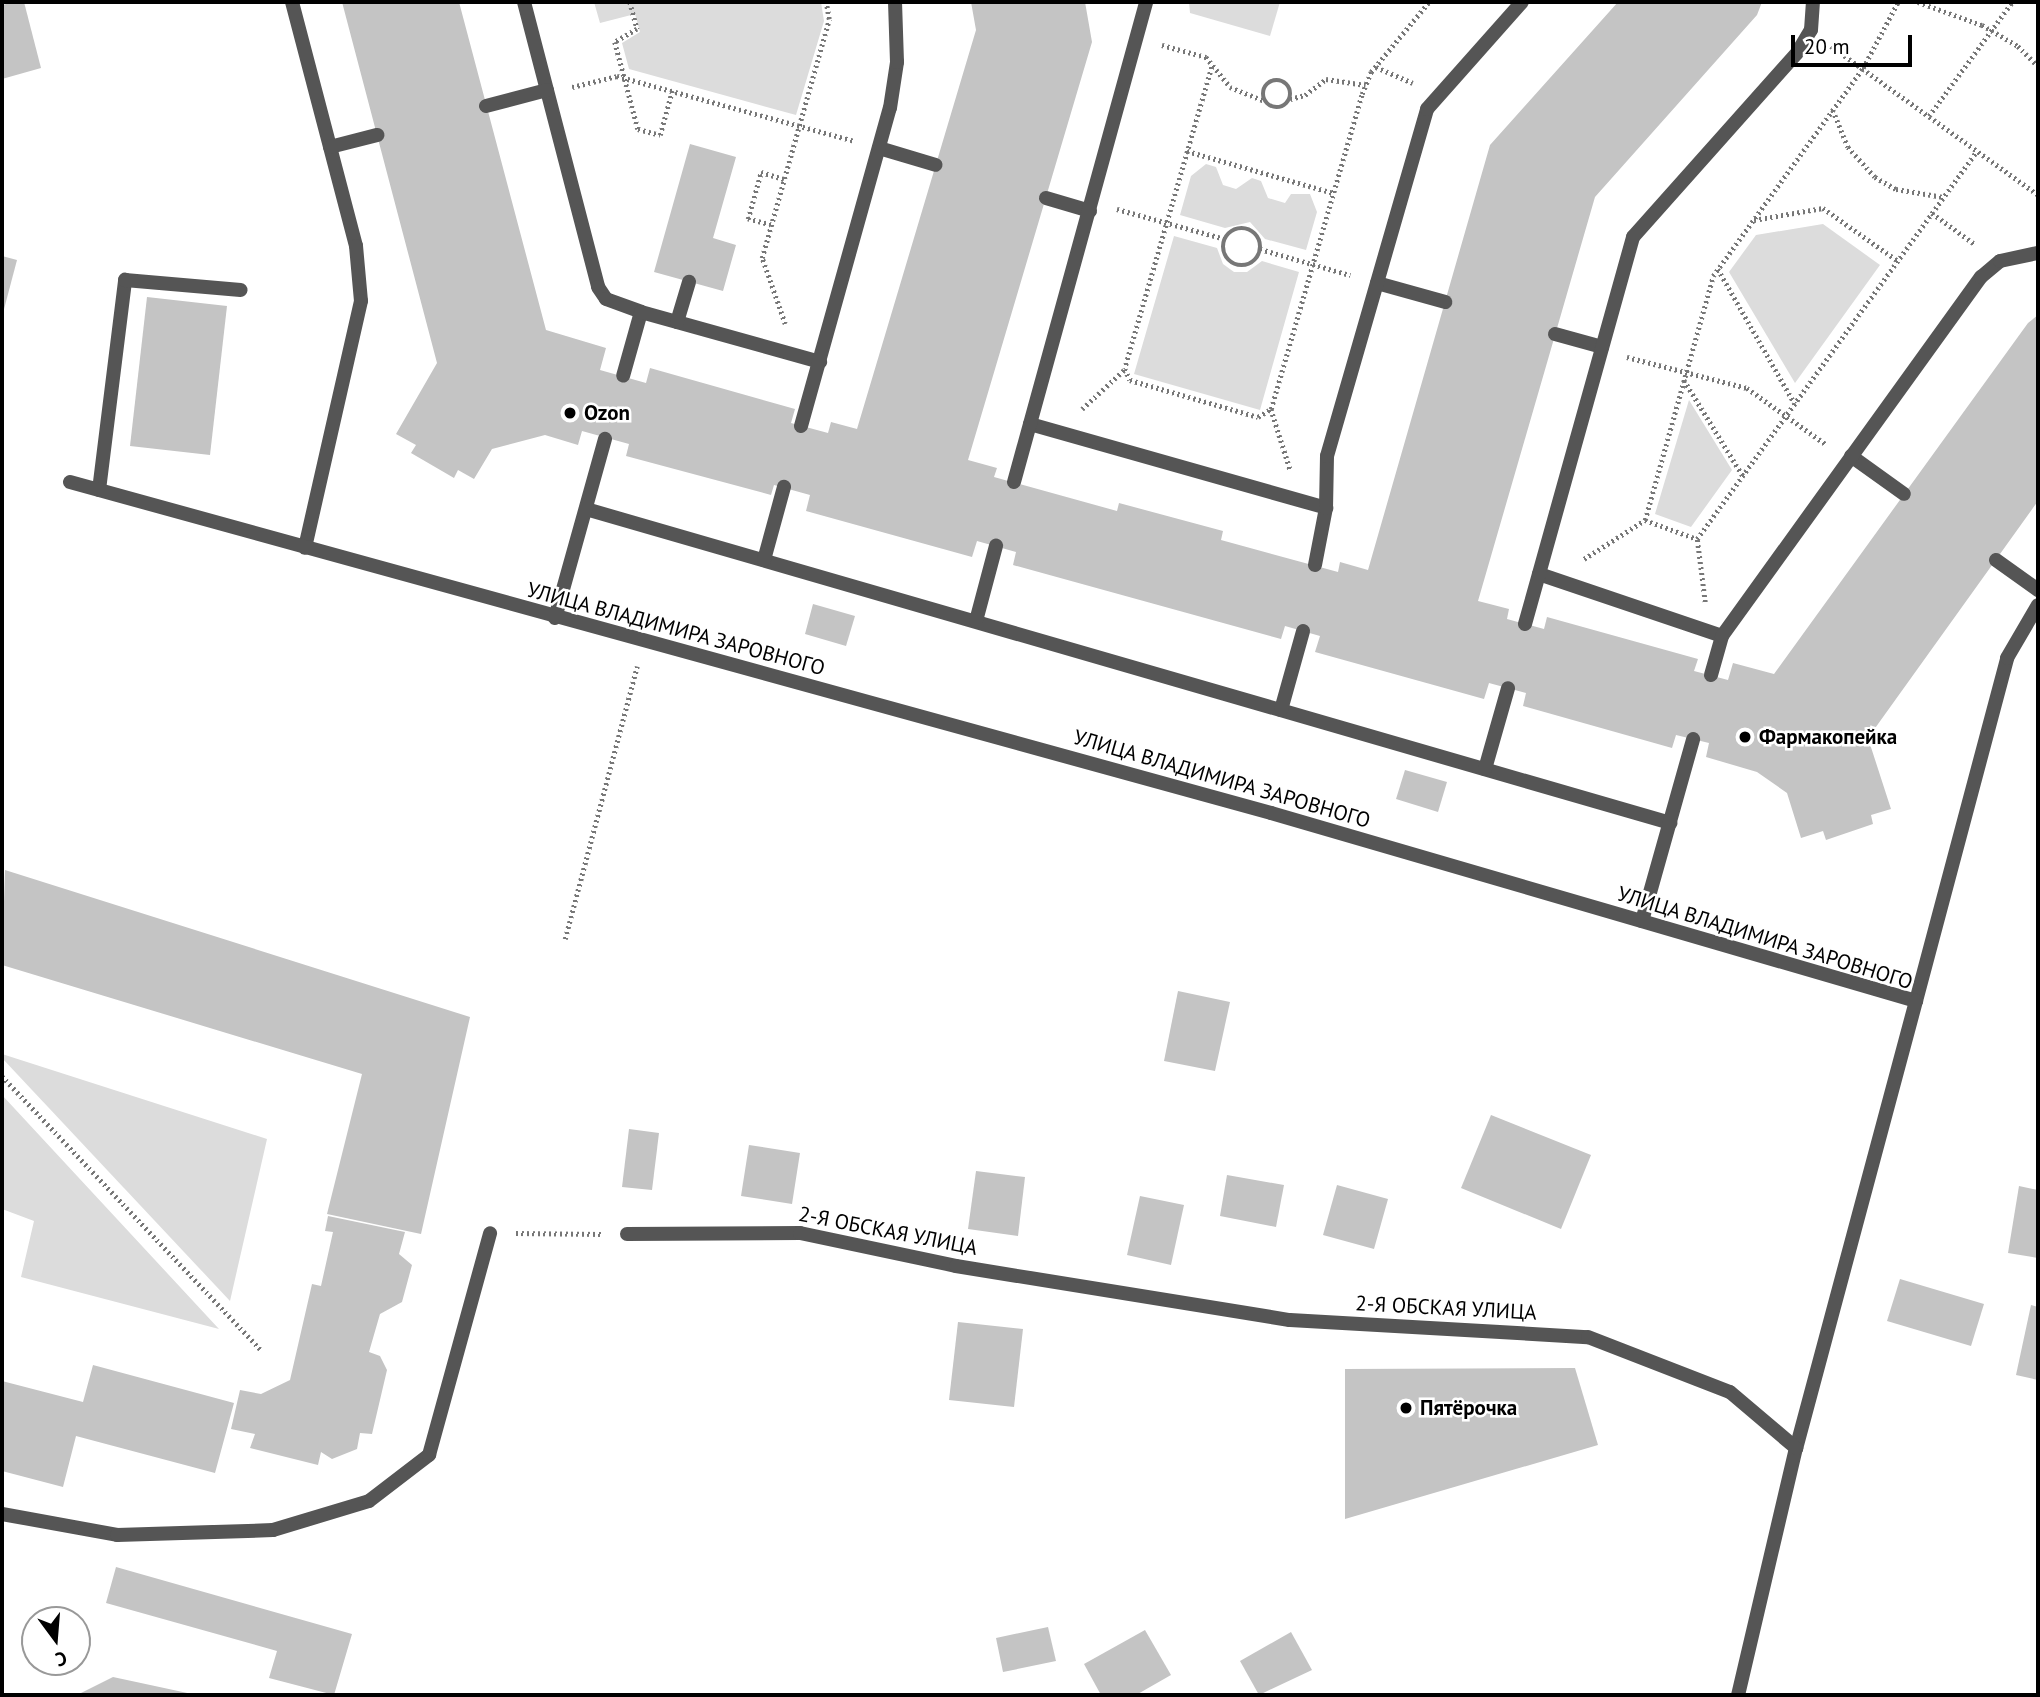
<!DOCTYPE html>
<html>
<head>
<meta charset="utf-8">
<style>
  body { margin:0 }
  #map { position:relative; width:2040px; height:1697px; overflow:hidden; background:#fff; font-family:"PT Sans",sans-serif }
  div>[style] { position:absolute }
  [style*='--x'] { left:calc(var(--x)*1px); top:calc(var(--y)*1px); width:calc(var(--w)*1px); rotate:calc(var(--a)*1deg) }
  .green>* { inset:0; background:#dcdcdc }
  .building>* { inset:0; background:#c4c4c4 }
  .path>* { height:4.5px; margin-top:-2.25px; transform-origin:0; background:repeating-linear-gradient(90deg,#777 0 2px,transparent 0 5.5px) }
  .path>.ring { margin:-2.25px; padding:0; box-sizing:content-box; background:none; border:4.5px solid #777; border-radius:50% }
  .lane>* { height:14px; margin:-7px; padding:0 7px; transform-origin:7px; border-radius:7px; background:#555 }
  .street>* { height:14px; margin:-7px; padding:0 7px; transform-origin:7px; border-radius:7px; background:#555 }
  .dots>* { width:19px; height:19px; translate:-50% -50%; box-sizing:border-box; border:4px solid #fff; border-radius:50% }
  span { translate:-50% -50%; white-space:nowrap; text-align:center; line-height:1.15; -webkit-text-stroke:5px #fff; paint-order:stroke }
  .poi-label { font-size:21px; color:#000; font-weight:700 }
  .left { translate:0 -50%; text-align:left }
  .street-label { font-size:21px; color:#000 }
  .frame { position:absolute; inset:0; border:4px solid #000; pointer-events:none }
  .north { position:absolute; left:21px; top:1606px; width:70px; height:70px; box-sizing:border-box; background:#fff; border:2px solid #999; border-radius:50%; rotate:164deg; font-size:19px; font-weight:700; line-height:28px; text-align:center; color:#000 }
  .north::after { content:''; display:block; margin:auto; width:24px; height:32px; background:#000; clip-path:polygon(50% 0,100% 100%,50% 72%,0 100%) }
  .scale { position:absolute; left:1791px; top:35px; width:121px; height:32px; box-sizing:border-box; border:4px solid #000; border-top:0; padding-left:9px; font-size:21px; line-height:24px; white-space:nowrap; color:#000; -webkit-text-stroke:5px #fff; paint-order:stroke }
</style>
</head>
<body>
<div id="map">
  <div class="green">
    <div style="clip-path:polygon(594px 2px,821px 2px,824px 21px,796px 115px,629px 69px,622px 43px,640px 32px,635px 14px,600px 23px)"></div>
    <div style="clip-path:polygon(1189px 2px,1280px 2px,1270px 36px,1190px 13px)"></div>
    <div style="clip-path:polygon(1206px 164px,1216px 167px,1223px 185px,1236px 189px,1252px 178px,1261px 181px,1268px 198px,1285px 203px,1291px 194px,1310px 194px,1317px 212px,1306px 250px,1265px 239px,1250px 222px,1225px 228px,1180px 215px,1191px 176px)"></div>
    <div style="clip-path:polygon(1823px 224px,1880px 265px,1795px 383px,1729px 272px,1756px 235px)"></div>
    <div style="clip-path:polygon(1174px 236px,1217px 248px,1223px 264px,1234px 272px,1247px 272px,1262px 261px,1299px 272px,1260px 410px,1134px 374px)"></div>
    <div style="clip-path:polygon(1689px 400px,1732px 470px,1691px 527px,1655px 514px)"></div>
    <div style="clip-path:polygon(2px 1054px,267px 1139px,230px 1301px,2px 1058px)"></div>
    <div style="clip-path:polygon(2px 1095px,219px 1329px,21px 1277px,34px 1221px,2px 1209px)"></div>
  </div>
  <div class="building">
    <div style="clip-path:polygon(15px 2px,24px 2px,41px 68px,2px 79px,2px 5px)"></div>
    <div style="clip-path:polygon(342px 2px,459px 2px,546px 330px,606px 348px,600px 370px,646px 383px,650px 368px,795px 409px,791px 423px,828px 433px,831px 422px,857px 429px,976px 30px,971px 2px,1085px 2px,1092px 42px,968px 460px,997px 468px,994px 477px,1117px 511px,1119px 503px,1223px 531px,1221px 540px,1338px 572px,1340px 562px,1368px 570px,1490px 145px,1618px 2px,1762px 2px,1757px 15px,1595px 197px,1478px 601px,1509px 609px,1507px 619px,1544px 629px,1547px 617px,1698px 659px,1694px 671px,1728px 680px,1733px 663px,1774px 674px,2028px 323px,2038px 315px,2038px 501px,1868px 738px,1891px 809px,1871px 815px,1873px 824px,1826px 840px,1823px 831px,1801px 838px,1787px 793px,1757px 772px,1706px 757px,1709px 743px,1676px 735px,1672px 748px,1523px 706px,1526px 693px,1489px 683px,1484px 699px,1315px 652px,1320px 636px,1285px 626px,1281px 639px,1013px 565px,1016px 552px,977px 541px,972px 557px,806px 511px,810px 495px,774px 485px,771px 495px,626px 456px,629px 444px,582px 431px,578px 445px,545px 435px,492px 449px,474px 479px,458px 470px,454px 478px,411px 453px,416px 445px,396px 434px,437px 363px)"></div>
    <div style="clip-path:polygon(690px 144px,736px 157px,713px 238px,736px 245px,723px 291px,654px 272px)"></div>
    <div style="clip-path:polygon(2px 256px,17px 260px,3px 313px,2px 313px)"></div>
    <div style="clip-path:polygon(147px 297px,227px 306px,210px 455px,130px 446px)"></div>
    <div style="clip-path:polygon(813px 604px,855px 616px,846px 646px,805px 634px)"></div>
    <div style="clip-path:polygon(1405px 770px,1447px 782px,1438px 812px,1396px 799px)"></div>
    <div style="clip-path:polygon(5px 870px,470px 1017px,421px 1234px,327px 1214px,362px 1074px,2px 965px)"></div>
    <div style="clip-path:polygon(1178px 991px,1230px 1002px,1215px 1071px,1164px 1061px)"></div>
    <div style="clip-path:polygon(1491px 1115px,1591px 1155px,1561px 1229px,1461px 1188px)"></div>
    <div style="clip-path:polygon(629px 1129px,659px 1133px,652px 1190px,622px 1187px)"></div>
    <div style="clip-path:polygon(749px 1145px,800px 1153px,792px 1204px,741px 1196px)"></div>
    <div style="clip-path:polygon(976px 1171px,1025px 1177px,1018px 1236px,968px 1229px)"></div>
    <div style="clip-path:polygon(1227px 1175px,1284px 1185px,1276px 1227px,1220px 1216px)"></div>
    <div style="clip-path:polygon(1337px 1185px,1388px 1199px,1374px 1249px,1323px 1235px)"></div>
    <div style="clip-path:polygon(2019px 1186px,2038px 1190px,2038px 1258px,2008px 1253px)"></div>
    <div style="clip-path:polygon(1140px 1196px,1184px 1205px,1171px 1265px,1127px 1255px)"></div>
    <div style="clip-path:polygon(328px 1216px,405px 1232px,399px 1254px,412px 1265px,402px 1302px,380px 1314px,369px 1352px,380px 1356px,387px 1370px,372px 1434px,360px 1433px,357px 1449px,332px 1459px,321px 1452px,318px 1465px,250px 1448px,255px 1434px,231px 1429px,240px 1390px,261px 1394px,290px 1380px,312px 1284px,321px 1286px,333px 1232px,325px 1231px)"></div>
    <div style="clip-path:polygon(1900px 1279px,1984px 1304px,1971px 1346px,1887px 1321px)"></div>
    <div style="clip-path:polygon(2031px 1305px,2038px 1307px,2038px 1380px,2016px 1375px)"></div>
    <div style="clip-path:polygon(958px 1322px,1023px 1329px,1014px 1407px,949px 1400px)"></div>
    <div style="clip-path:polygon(93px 1365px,234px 1403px,215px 1473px,76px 1436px,63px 1487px,2px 1471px,2px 1381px,83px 1402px)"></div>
    <div style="clip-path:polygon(1575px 1368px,1598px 1445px,1345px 1519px,1345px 1369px)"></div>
    <div style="clip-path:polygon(116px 1567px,352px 1634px,334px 1695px,269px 1678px,277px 1651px,106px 1603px)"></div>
    <div style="clip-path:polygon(1048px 1627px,1056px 1661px,1003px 1672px,996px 1638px)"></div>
    <div style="clip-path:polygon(1145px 1630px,1171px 1675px,1136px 1695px,1101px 1695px,1084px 1664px)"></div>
    <div style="clip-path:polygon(1291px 1632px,1312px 1670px,1259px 1695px,1240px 1661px)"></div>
    <div style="clip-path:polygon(113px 1677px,192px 1694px,192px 1695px,77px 1695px)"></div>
  </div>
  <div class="path">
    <div style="--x:630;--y:2;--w:28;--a:75"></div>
    <div style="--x:637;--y:29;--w:26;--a:149"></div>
    <div style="--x:615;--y:42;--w:90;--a:75.2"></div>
    <div style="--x:638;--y:129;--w:23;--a:15"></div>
    <div style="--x:660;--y:135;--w:46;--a:-74.7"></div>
    <div style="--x:1918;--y:2;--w:68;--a:19.8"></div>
    <div style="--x:1982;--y:25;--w:42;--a:30.3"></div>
    <div style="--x:2018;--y:46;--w:28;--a:45"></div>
    <div style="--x:1162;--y:45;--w:46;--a:15.3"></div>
    <div style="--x:1206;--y:57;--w:38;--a:51"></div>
    <div style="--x:1230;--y:87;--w:38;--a:22"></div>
    <div style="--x:1831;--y:46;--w:255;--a:35.7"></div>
    <div style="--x:1212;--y:67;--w:314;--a:106.1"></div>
    <div style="--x:1125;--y:369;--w:12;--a:66"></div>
    <div style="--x:1130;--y:380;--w:133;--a:16.1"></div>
    <div style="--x:1258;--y:417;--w:15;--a:-32"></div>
    <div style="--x:1271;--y:409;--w:328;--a:-73.9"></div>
    <div style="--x:1362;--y:94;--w:24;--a:-68"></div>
    <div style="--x:1371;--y:72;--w:91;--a:-50.4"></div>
    <div style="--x:1376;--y:67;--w:40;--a:23.4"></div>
    <div class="ring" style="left:1263px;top:80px;width:23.5px;height:23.5px"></div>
    <div style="--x:572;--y:87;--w:46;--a:-13.7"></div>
    <div style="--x:617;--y:76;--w:246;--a:15.3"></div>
    <div style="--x:1290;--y:99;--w:16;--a:-15"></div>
    <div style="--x:1305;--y:95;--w:26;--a:-37"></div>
    <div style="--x:1326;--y:79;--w:40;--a:8.5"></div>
    <div style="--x:1833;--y:110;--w:40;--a:68"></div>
    <div style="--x:1848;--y:147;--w:40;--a:48"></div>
    <div style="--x:1875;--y:177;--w:24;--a:30"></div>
    <div style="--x:1896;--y:189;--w:48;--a:9.7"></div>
    <div style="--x:1929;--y:116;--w:141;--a:-53.9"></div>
    <div style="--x:1187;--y:151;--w:152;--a:16"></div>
    <div style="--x:1117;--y:209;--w:112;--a:15.5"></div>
    <div style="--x:1932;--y:213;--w:54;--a:36"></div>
    <div style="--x:1754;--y:220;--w:70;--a:-9.9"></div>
    <div style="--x:1823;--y:208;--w:92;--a:35.2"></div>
    <div style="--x:771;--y:225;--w:24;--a:-165"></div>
    <div style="--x:748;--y:219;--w:49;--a:-74.5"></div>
    <div style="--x:761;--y:172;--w:24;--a:17"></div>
    <div class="ring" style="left:1223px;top:228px;width:33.5px;height:33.5px"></div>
    <div style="--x:1260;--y:249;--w:94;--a:16.1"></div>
    <div style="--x:1718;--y:269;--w:155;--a:60.3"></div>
    <div style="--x:785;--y:324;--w:70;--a:-109.2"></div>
    <div style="--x:762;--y:258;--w:248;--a:-74.3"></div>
    <div style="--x:829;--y:19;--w:17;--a:-100"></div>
    <div style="--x:1627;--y:357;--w:124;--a:14.5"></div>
    <div style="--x:1747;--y:388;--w:98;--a:35.5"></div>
    <div style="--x:1684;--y:380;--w:113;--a:58.4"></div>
    <div style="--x:1082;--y:409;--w:57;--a:-42.9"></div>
    <div style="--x:1271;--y:409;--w:63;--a:72.4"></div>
    <div style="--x:1645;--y:520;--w:55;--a:20.1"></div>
    <div style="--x:1584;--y:559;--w:72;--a:-32.6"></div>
    <div style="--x:1645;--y:520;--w:253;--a:-74.4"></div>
    <div style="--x:1713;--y:276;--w:256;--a:-54.2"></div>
    <div style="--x:1863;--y:68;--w:75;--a:-62.1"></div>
    <div style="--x:1705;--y:602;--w:64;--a:-97.2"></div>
    <div style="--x:1697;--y:539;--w:478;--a:-54.2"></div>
    <div style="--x:565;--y:939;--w:282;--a:-75.2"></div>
    <div style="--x:2;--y:1076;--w:376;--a:46.6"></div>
    <div style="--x:516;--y:1233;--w:85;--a:0.7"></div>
  </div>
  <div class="lane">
    <div style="--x:292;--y:2;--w:252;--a:75.3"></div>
    <div style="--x:356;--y:246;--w:55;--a:84.8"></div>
    <div style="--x:361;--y:301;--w:253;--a:102.8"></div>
    <div style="--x:524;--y:2;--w:294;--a:75.4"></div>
    <div style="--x:598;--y:287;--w:14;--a:56"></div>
    <div style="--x:606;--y:299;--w:37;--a:20"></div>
    <div style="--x:641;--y:312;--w:66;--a:105.7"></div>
    <div style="--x:486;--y:106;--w:63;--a:-14.7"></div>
    <div style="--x:330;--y:147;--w:49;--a:-14.3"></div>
    <div style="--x:879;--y:148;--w:59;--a:16.6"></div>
    <div style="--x:1046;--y:198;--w:46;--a:16.5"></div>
    <div style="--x:1377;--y:283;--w:71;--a:15.6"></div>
    <div style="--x:641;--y:312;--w:186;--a:15.6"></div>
    <div style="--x:677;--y:322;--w:42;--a:-73.3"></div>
    <div style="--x:1555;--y:334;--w:49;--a:15.5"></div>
    <div style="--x:1030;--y:424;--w:308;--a:15.8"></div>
    <div style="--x:801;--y:426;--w:330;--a:-74.4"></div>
    <div style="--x:890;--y:108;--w:47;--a:-81.3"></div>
    <div style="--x:897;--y:62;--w:60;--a:-91.9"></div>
    <div style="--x:1851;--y:456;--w:65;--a:35.6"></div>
    <div style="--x:1014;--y:482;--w:498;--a:-74.6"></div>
    <div style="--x:99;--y:490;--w:212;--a:-82.9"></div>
    <div style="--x:125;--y:280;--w:116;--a:4.9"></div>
    <div style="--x:586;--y:509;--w:1129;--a:16.15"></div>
    <div style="--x:764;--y:560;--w:76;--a:-74.7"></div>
    <div style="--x:1996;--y:560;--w:52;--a:35.5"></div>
    <div style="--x:1315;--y:565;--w:58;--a:-79.1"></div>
    <div style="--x:1326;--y:508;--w:52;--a:-88.9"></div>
    <div style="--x:1327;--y:456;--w:361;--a:-73.9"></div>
    <div style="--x:1427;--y:109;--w:143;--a:-48.4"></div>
    <div style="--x:1539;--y:574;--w:193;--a:18.7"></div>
    <div style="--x:555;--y:618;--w:186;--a:-74.4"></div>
    <div style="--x:976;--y:621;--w:78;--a:-75.1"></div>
    <div style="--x:1525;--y:624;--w:402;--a:-74.4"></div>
    <div style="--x:1633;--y:237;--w:246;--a:-48.3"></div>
    <div style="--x:1797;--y:53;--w:27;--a:-59"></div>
    <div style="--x:1811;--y:30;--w:28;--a:-86"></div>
    <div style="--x:1711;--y:675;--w:41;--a:-74.2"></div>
    <div style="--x:1722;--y:636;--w:443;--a:-54.2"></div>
    <div style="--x:1981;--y:277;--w:25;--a:-40"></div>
    <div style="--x:2000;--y:261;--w:39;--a:-12"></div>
    <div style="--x:1281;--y:710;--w:82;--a:-74.4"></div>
    <div style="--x:1485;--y:769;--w:84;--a:-74.1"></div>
    <div style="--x:1642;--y:921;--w:189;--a:-74.3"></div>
    <div style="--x:1916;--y:1001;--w:355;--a:-75.1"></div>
    <div style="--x:2007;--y:658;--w:61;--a:-59.7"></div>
  </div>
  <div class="street">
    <div style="--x:70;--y:482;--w:1246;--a:15.41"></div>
    <div style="--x:1271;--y:813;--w:672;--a:16.25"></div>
    <div style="--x:1916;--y:1001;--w:463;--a:105"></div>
    <div style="--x:1796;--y:1448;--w:254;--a:103.2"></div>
    <div style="--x:627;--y:1234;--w:173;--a:-0.3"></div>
    <div style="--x:800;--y:1233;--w:159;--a:11.9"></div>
    <div style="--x:956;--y:1266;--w:338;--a:9.2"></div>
    <div style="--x:1290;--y:1320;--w:298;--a:3.3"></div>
    <div style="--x:1588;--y:1337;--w:152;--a:21.2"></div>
    <div style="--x:1730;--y:1392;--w:87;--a:40.3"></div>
    <div style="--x:2;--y:1514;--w:117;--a:10.3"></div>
    <div style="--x:117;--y:1535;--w:156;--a:-1.8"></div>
    <div style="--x:273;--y:1530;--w:100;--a:-16.8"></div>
    <div style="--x:369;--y:1501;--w:76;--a:-37.5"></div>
    <div style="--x:429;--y:1455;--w:230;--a:-74.6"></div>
  </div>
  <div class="dots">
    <div style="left:570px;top:413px;background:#000"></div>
    <div style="left:1745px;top:737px;background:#000"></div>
    <div style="left:1406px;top:1408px;background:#000"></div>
  </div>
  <div class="poi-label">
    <span class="left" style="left:584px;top:413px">Ozon</span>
    <span class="left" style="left:1759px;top:737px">Фармакопейка</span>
    <span class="left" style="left:1420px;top:1408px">Пятёрочка</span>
  </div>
  <div class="street-label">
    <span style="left:676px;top:629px;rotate:15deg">УЛИЦА ВЛАДИМИРА ЗАРОВНОГО</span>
    <span style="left:1222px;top:779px;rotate:16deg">УЛИЦА ВЛАДИМИРА ЗАРОВНОГО</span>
    <span style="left:1765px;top:938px;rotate:17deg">УЛИЦА ВЛАДИМИРА ЗАРОВНОГО</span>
    <span style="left:888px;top:1231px;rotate:11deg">2-Я ОБСКАЯ УЛИЦА</span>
    <span style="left:1446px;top:1308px;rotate:3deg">2-Я ОБСКАЯ УЛИЦА</span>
  </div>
  <div class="frame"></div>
  <div class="north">С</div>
  <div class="scale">20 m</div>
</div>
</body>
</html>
